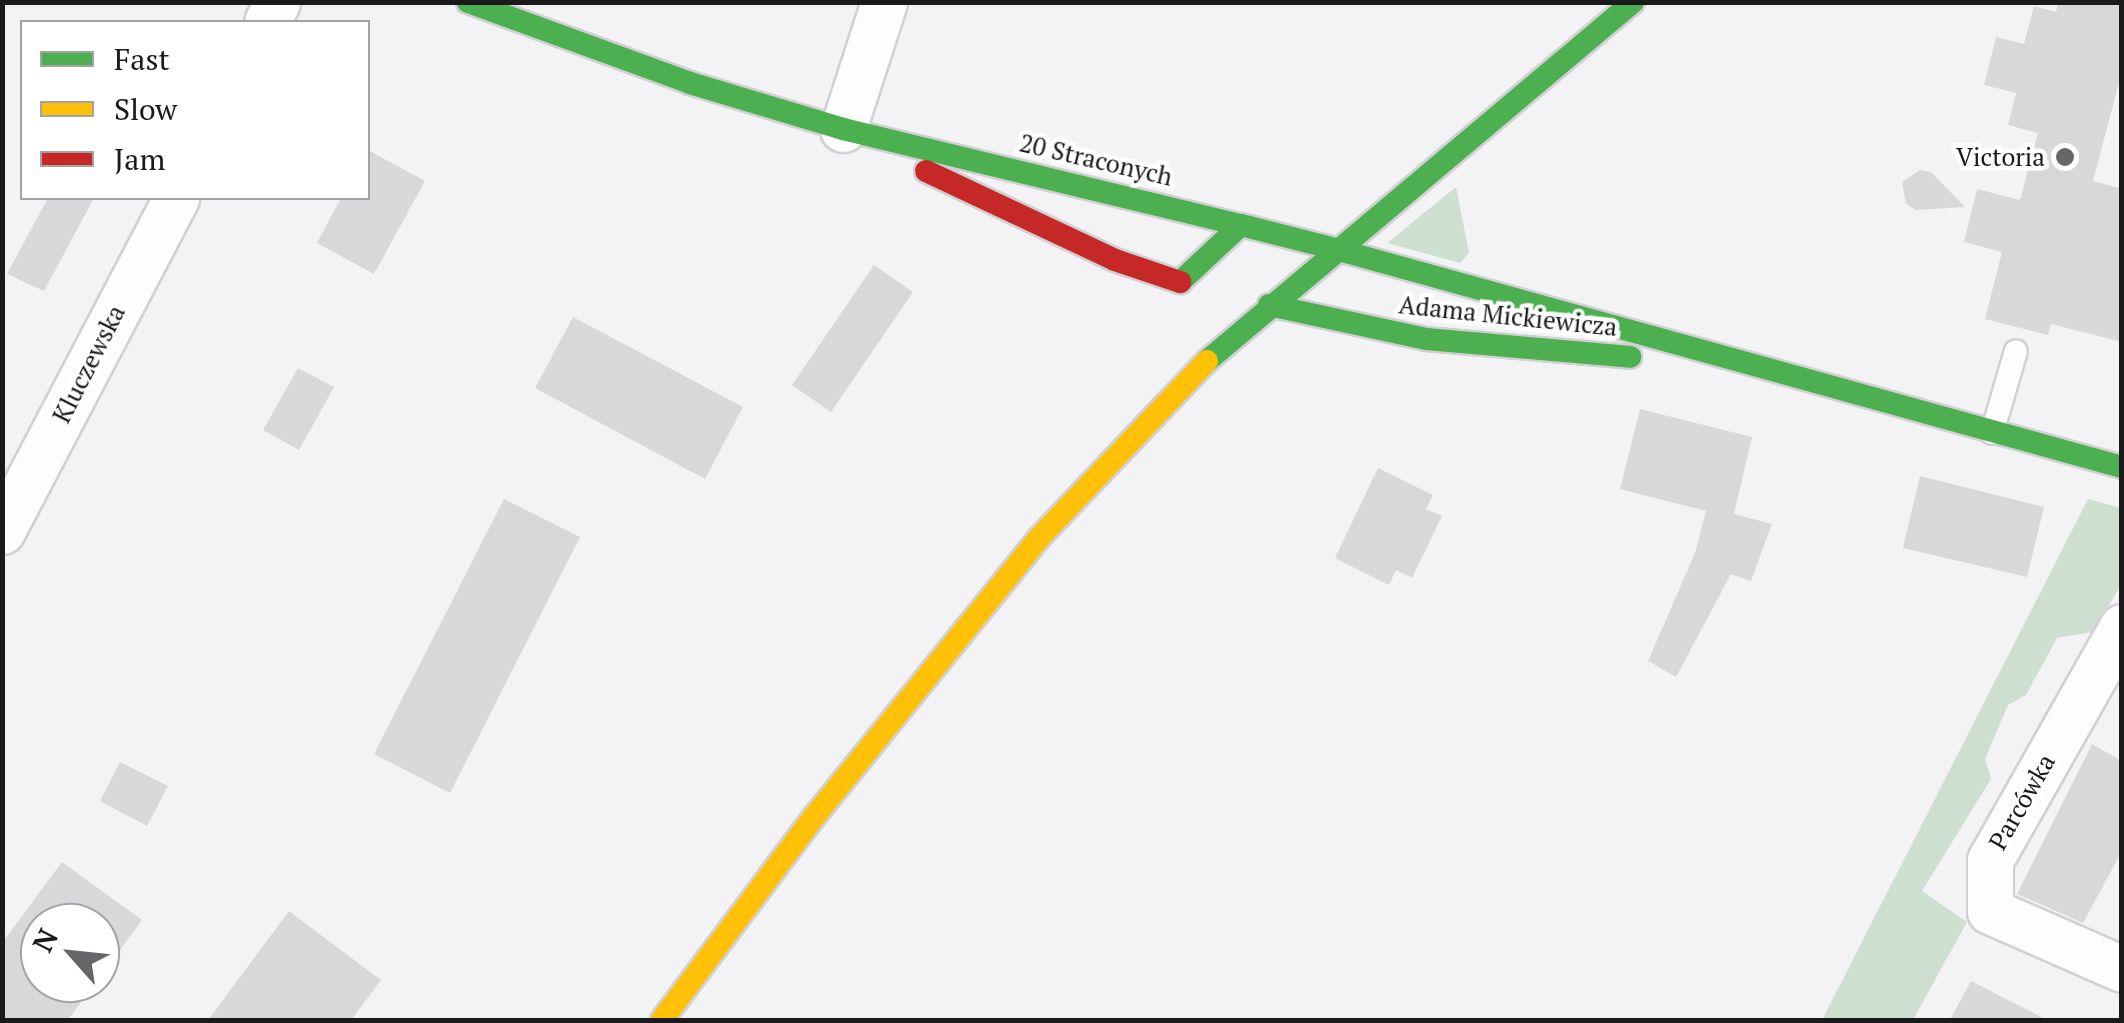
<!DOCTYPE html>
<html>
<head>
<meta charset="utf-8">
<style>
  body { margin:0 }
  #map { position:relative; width:2124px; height:1023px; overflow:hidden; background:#f3f3f6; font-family:"PT Serif",serif }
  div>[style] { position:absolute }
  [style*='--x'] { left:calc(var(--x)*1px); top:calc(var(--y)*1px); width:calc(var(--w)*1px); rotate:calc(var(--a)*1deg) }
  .green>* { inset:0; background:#cddfcf }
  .building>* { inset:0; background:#d8d8da }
  .roads { filter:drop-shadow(2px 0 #d1d1d3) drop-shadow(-2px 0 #d1d1d3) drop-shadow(0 2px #d1d1d3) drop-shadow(0 -2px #d1d1d3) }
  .lane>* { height:22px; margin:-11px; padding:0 11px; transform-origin:11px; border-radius:11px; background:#fdfdfe }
  .street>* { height:45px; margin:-22.5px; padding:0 22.5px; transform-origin:22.5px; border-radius:22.5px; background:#fdfdfe }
  .fast>* { height:22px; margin:-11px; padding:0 11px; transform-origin:11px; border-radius:11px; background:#4caf50 }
  .slow>* { height:22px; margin:-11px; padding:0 11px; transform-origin:11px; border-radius:11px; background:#ffc107 }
  .jam>* { height:22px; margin:-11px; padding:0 11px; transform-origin:11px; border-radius:11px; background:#c62828 }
  .dots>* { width:28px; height:28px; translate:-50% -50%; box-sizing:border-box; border:5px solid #fff; border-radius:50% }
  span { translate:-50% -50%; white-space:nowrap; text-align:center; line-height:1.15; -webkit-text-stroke:9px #fff; paint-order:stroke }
  .poi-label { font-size:25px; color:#1a1a1c }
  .right { translate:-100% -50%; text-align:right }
  .street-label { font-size:25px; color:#1a1a1c }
  .frame { position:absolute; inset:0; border:5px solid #1a1a1c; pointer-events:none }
  .legend { position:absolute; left:20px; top:20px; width:350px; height:180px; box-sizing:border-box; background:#fff; border:2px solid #a3a3a4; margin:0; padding:12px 18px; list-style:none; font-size:30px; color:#1a1a1c }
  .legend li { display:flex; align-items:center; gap:20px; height:50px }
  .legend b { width:50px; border:2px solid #a3a3a4 }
  .north { position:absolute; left:20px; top:903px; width:100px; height:100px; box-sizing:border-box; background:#fff; border:2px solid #a3a3a4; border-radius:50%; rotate:297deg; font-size:28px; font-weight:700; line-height:40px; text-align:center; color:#1a1a1c }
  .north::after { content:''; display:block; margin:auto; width:35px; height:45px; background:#666668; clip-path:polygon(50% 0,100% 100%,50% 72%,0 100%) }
</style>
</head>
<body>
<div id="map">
  <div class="green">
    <div style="clip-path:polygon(1456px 187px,1469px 253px,1460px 263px,1387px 243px)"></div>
    <div style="clip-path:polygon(2088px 499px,2121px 508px,2121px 585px,2093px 632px,2057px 638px,2026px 695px,2008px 705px,1985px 759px,1991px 779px,1922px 891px,1967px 922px,1913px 1020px,1822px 1020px)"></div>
  </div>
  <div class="building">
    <div style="clip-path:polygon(2058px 2px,2122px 2px,2122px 71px,2093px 181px,2122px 189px,2122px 342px,2051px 324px,2048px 335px,1985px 319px,2002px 252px,1964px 242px,1977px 189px,2020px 200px,2038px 133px,2008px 125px,2016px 93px,1984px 85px,1996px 37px,2024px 44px,2034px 6px,2056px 12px)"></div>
    <div style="clip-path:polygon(368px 150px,425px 181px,374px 274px,317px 243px,341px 198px,368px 198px)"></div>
    <div style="clip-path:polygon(1920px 170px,1931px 172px,1965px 207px,1916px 210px,1906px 204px,1902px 182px)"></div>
    <div style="clip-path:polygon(48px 198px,94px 198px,44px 291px,7px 274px)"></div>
    <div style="clip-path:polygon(874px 265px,913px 292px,831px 412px,792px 385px)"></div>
    <div style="clip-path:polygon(573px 317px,743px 407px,705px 479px,535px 388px)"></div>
    <div style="clip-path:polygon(298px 368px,334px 387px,299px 450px,263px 430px)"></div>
    <div style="clip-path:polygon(1640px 409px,1752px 437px,1734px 514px,1772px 524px,1751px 581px,1731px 574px,1676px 677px,1648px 661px,1695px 553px,1706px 511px,1620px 489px)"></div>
    <div style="clip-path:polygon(1378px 468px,1433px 495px,1426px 509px,1442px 516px,1412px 578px,1396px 570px,1389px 585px,1335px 558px)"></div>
    <div style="clip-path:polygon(1920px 476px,2044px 507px,2027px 577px,1903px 548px)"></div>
    <div style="clip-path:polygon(504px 499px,580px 537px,450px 793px,374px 754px)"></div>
    <div style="clip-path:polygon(2092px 744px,2122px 761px,2122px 851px,2083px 923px,2017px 894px)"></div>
    <div style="clip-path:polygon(120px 762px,168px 786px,147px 826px,100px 801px)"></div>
    <div style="clip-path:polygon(62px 862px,142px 920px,100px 977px,100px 923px,40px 923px,40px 983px,95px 983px,68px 1020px,2px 1020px,2px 943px)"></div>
    <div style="clip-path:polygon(289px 911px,381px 980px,351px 1020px,208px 1020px)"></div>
    <div style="clip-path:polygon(1971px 981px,2047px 1020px,1950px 1020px)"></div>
  </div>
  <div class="roads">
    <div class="lane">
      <div style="--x:1992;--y:433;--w:85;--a:-73.7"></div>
    </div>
    <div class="street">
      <div style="--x:267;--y:22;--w:22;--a:-63"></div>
      <div style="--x:843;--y:129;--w:133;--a:-72.1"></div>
      <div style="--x:2;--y:531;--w:376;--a:-62.4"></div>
      <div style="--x:2122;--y:627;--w:268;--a:119.5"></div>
      <div style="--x:1990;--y:860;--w:51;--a:90"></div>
      <div style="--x:1990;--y:911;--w:144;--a:23.7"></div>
    </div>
    <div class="fast">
      <div style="--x:468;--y:2;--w:236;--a:20"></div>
      <div style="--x:690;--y:83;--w:160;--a:16.7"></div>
      <div style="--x:843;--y:129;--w:409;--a:13.6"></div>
      <div style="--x:1335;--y:249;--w:817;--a:15.48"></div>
      <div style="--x:1180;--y:282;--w:83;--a:-43.1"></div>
      <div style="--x:1241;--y:225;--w:97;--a:14.3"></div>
      <div style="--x:1269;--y:305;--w:161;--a:12.2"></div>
      <div style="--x:1426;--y:339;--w:205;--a:5"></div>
      <div style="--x:1207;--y:361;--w:557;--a:-40.12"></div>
    </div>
    <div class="slow">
      <div style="--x:662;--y:1020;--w:254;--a:-53.2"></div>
      <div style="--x:814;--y:817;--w:358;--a:-51.1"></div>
      <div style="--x:1039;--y:538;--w:244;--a:-46.5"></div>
    </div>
    <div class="jam">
      <div style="--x:926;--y:171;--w:209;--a:25.2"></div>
      <div style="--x:1115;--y:260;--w:69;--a:18.7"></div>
    </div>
  </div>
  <div class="dots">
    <div style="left:2065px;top:157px;background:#666668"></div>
  </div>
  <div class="poi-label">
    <span class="right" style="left:2045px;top:157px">Victoria</span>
  </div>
  <div class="street-label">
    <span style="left:1096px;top:160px;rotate:13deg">20 Straconych</span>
    <span style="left:1508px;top:316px;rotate:6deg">Adama Mickiewicza</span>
    <span style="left:89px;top:364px;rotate:-63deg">Kluczewska</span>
    <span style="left:2022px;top:802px;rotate:-60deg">Parcówka</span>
  </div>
  <div class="frame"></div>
  <ul class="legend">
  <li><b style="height:12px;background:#4caf50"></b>Fast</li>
  <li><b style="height:12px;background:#ffc107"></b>Slow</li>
  <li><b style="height:12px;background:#c62828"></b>Jam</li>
  </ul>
  <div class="north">N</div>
</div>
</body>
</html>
